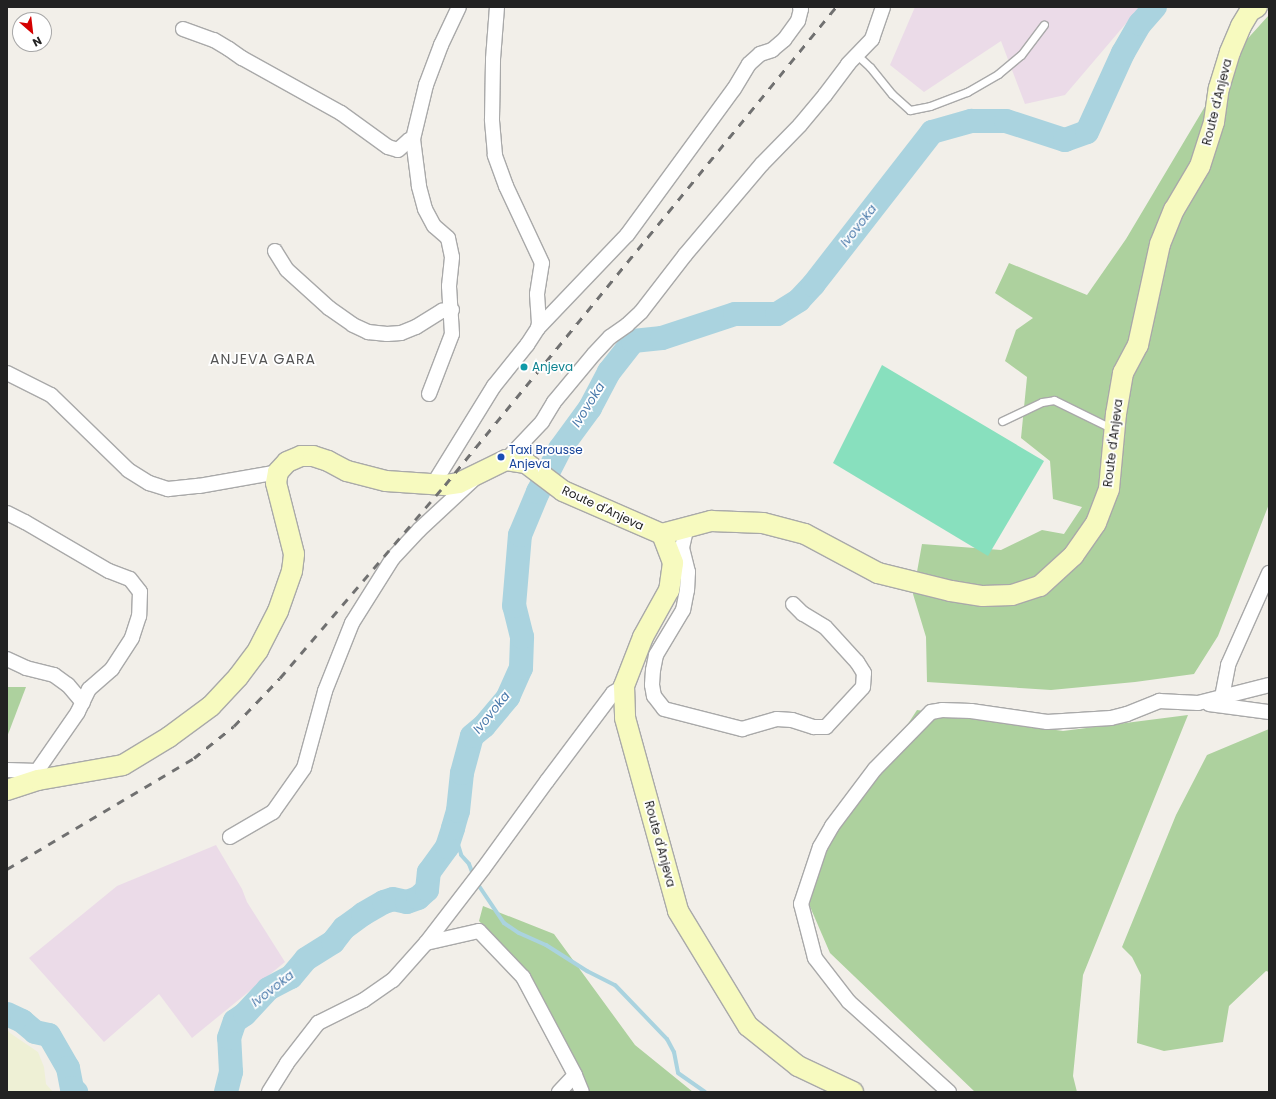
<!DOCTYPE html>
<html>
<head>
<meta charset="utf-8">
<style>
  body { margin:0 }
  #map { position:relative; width:1276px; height:1099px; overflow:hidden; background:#f2efe9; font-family:Poppins,sans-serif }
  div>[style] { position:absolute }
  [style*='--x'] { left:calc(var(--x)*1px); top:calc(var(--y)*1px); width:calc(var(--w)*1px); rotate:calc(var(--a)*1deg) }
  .industrial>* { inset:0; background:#ebdbe8 }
  .farmland>* { inset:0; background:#eef0d5 }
  .forest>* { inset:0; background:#add19e }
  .pitch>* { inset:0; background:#88e0be }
  .stream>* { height:4px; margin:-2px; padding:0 2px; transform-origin:2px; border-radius:2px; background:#aad3df }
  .river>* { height:24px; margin:-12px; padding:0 12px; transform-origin:12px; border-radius:12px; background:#aad3df }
  .roads { filter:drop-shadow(1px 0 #a9a9a9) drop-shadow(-1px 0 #a9a9a9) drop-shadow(0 1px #a9a9a9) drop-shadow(0 -1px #a9a9a9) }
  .lane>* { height:7px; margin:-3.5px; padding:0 3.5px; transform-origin:3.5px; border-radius:3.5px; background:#fff }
  .street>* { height:14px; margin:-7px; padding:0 7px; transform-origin:7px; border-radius:7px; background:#fff }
  .secondary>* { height:20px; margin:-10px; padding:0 10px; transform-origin:10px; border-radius:10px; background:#f7fabf }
  .rail>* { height:3px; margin-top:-1.5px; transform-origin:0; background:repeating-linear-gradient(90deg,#707070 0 8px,transparent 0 16px) }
  .dots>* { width:11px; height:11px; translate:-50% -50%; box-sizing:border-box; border:2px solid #fff; border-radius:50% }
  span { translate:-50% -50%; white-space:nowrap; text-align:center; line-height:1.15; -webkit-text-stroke:3.5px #fff; paint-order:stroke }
  .street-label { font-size:12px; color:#222 }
  .culture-label { font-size:12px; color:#0d838f }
  .left { translate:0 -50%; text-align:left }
  .transit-label { font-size:12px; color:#164399 }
  .water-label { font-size:13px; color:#4a7aab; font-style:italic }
  .quarter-label { font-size:14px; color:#555; letter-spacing:1px }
  .frame { position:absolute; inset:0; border:8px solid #222; pointer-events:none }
  .north { position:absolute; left:12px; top:12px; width:40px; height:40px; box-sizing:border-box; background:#fff; border:1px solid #a7a7a7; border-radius:50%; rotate:152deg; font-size:11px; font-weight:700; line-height:16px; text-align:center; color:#222 }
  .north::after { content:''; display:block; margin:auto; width:14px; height:18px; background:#d40000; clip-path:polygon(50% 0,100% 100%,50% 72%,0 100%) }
</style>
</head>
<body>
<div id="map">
  <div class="industrial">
    <div style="clip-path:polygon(915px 7px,1140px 7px,1065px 95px,1025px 104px,1001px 41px,924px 92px,890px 65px)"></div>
    <div style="clip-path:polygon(216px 845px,242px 889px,247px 902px,285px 962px,192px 1038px,159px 994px,104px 1042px,29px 958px,117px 886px)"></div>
  </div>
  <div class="farmland">
    <div style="clip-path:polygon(7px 1029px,10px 1033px,38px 1052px,44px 1067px,46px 1084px,53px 1092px,8px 1092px)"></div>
  </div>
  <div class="forest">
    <div style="clip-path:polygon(1269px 15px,1269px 504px,1218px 636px,1194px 674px,1135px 682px,1051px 690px,927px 682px,926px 637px,913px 594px,922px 544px,1001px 550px,1042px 530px,1064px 534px,1082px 507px,1053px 499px,1050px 461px,1021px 438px,1027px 377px,1005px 361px,1016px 330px,1033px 318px,995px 293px,1009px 263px,1087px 295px,1126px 239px,1241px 46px)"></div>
    <div style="clip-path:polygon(7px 687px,26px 687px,7px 737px)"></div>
    <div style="clip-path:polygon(917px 710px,1063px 731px,1188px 715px,1083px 975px,1073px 1076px,1077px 1092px,975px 1092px,830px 953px,808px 902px,823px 854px)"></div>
    <div style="clip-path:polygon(1269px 729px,1269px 972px,1266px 971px,1229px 1006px,1223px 1042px,1164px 1051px,1137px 1043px,1141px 975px,1132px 957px,1122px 947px,1176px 815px,1207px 755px)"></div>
    <div style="clip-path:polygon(483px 906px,554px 934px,635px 1045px,693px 1092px,586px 1092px,521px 966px,479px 921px)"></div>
  </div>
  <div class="pitch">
    <div style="clip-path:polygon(882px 365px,1044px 461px,988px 556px,833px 463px)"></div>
  </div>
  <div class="stream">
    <div style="--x:453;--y:828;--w:28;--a:73"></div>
    <div style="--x:461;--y:855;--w:12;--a:48"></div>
    <div style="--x:469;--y:864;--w:14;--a:69"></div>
    <div style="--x:477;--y:883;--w:48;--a:56"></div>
    <div style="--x:504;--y:923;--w:18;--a:34"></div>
    <div style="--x:519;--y:933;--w:30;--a:24"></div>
    <div style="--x:546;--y:945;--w:49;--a:32.4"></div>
    <div style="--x:587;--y:971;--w:31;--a:27"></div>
    <div style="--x:615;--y:985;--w:75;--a:46.1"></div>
    <div style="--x:667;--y:1039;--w:15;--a:62"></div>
    <div style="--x:674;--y:1052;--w:21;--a:79"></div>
    <div style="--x:678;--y:1073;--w:33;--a:35"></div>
  </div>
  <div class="river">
    <div style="--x:7;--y:1014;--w:17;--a:25"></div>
    <div style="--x:22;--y:1021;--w:17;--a:40"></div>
    <div style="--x:35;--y:1032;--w:14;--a:12"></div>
    <div style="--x:49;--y:1035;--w:38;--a:60"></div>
    <div style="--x:68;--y:1068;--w:20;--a:79"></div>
    <div style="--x:72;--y:1088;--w:6;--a:45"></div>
    <div style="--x:226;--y:1092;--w:21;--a:-76"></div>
    <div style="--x:231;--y:1072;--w:34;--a:-93"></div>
    <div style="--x:229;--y:1038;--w:18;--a:-71"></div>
    <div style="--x:235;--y:1021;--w:12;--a:-35"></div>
    <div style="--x:245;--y:1014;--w:34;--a:-47"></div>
    <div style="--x:268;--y:989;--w:26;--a:-28"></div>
    <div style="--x:291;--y:977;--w:23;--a:-50"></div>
    <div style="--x:306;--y:959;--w:32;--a:-32"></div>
    <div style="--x:333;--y:942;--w:18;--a:-52"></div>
    <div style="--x:344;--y:928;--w:24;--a:-36"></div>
    <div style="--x:363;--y:914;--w:24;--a:-30"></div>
    <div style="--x:384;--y:902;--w:9;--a:-18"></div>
    <div style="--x:393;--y:899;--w:14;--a:12"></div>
    <div style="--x:407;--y:902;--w:12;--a:-20"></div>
    <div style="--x:418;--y:898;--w:12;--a:-42"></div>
    <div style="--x:427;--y:890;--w:18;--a:-84"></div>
    <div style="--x:429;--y:872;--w:31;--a:-54"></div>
    <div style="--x:447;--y:847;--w:20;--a:-72"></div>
    <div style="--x:453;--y:828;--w:18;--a:-74"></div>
    <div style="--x:458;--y:811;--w:38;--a:-84"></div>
    <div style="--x:462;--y:773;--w:38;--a:-75"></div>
    <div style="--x:472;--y:736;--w:16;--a:-40"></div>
    <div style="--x:484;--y:726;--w:38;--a:-50"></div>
    <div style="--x:508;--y:697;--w:32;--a:-66"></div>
    <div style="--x:521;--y:668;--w:31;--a:-88"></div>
    <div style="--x:522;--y:637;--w:32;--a:-104"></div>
    <div style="--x:514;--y:606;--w:71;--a:-85.2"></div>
    <div style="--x:520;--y:535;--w:47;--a:-67.3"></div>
    <div style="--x:538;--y:492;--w:48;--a:-62.9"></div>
    <div style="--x:560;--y:449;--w:51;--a:-53.8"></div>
    <div style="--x:590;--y:408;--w:41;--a:-62.2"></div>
    <div style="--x:609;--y:372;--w:39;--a:-52"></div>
    <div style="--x:633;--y:341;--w:29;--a:-6"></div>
    <div style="--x:662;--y:338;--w:77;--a:-18.2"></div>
    <div style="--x:735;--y:314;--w:42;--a:0"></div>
    <div style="--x:777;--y:314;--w:26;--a:-32"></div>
    <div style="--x:799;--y:300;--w:21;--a:-47"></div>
    <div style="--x:813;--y:285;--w:194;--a:-52.1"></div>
    <div style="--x:932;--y:132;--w:41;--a:-15.8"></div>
    <div style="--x:971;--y:121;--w:35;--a:0"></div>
    <div style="--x:1006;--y:121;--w:62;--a:17.9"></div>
    <div style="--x:1065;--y:140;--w:23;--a:-20"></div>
    <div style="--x:1087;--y:132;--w:87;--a:-65.5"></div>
    <div style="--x:1123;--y:53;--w:34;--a:-60"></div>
    <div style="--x:1140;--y:24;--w:23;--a:-49"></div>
  </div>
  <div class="roads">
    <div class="lane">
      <div style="--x:857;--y:55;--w:18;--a:43"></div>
      <div style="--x:870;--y:67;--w:35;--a:51"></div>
      <div style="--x:892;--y:94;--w:24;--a:42"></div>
      <div style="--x:910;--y:110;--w:20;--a:-11"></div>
      <div style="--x:930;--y:106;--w:40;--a:-21"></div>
      <div style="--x:967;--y:92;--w:36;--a:-30"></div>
      <div style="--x:998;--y:74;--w:30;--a:-40"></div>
      <div style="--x:1021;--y:55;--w:38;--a:-53"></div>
      <div style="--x:1002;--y:421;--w:44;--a:-25.4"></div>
      <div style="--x:1042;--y:402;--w:12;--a:-9"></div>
      <div style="--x:1054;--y:400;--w:66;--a:26.2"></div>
    </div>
    <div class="street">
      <div style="--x:183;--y:29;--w:33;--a:20"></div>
      <div style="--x:214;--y:40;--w:17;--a:31"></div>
      <div style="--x:229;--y:49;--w:16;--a:35"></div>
      <div style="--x:242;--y:58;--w:113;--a:29.1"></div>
      <div style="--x:341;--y:113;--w:58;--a:35.9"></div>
      <div style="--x:388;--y:147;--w:10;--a:17"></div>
      <div style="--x:398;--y:150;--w:15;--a:-42"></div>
      <div style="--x:409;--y:140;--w:4;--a:-14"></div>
      <div style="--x:275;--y:251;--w:22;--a:58"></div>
      <div style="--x:287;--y:270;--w:57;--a:42.1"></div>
      <div style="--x:329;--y:308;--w:29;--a:35"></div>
      <div style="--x:353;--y:325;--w:17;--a:25"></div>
      <div style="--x:368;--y:332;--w:19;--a:6"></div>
      <div style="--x:387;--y:334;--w:14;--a:-4"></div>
      <div style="--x:401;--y:333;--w:16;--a:-22"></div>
      <div style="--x:416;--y:327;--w:31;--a:-32"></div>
      <div style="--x:442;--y:311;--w:10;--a:-6"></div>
      <div style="--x:538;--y:328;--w:129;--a:-46.3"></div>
      <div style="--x:627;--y:235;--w:181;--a:-53.8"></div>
      <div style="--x:734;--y:89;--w:29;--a:-59"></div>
      <div style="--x:749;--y:64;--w:15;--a:-42"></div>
      <div style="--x:760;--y:54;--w:13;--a:-18"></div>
      <div style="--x:772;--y:50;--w:16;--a:-40"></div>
      <div style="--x:784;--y:40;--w:24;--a:-54"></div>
      <div style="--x:798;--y:21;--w:12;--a:-76"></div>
      <div style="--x:801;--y:9;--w:2;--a:-117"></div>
      <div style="--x:7;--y:373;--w:49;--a:26.6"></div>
      <div style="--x:51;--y:395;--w:107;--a:44.2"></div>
      <div style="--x:128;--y:470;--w:25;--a:32"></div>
      <div style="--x:149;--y:483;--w:20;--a:18"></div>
      <div style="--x:168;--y:489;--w:31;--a:-6"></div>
      <div style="--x:199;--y:486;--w:80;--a:-10"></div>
      <div style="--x:429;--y:394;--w:64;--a:-69"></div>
      <div style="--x:452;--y:334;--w:48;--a:-93.6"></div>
      <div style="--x:449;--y:286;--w:29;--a:-84"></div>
      <div style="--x:452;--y:257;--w:19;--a:-102"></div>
      <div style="--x:448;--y:238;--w:18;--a:-139"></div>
      <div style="--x:434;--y:226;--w:19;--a:-118"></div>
      <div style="--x:425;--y:209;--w:24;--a:-105"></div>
      <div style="--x:419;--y:186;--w:47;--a:-97.3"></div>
      <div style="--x:413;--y:139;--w:56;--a:-76.5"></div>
      <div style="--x:426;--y:85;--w:43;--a:-69.4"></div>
      <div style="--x:441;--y:45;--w:42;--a:-64.7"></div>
      <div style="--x:506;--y:460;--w:52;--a:-46.5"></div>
      <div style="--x:542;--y:422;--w:23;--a:-59"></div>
      <div style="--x:554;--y:402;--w:62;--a:-50.2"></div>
      <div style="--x:594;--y:354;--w:23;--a:-47"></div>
      <div style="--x:610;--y:337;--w:21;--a:-35"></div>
      <div style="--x:627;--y:325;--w:19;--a:-43"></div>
      <div style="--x:641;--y:312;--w:72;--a:-52.3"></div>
      <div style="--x:685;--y:255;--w:119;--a:-49.8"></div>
      <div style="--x:762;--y:164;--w:54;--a:-45.7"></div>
      <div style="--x:800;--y:125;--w:39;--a:-50"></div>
      <div style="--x:825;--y:95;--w:39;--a:-53"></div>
      <div style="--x:848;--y:64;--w:35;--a:-46"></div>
      <div style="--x:872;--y:39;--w:34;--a:-71"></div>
      <div style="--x:434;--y:483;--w:114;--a:-58.3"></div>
      <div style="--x:494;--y:386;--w:53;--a:-51.2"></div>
      <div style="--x:527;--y:345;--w:20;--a:-57"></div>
      <div style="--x:538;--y:328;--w:5;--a:-79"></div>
      <div style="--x:539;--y:323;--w:29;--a:-94"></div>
      <div style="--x:537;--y:294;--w:31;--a:-81"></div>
      <div style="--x:542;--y:263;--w:85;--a:-115.1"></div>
      <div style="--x:506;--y:186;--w:33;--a:-110"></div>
      <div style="--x:495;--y:155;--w:36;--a:-95"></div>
      <div style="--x:492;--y:119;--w:60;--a:-89"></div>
      <div style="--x:493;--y:59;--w:52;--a:-85.6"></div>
      <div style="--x:7;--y:513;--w:20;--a:27"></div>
      <div style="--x:25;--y:522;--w:97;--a:30.3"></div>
      <div style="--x:109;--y:571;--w:22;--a:21"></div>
      <div style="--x:130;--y:579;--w:16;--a:52"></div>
      <div style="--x:140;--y:592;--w:24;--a:92"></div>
      <div style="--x:139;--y:616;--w:23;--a:108"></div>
      <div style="--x:132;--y:638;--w:37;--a:123"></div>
      <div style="--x:112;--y:669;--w:30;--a:139"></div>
      <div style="--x:89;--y:689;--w:25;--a:116"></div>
      <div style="--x:78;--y:712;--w:72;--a:124.8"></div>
      <div style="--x:687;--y:526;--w:23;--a:103"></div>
      <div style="--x:682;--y:548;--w:25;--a:76"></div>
      <div style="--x:688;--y:572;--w:18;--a:93"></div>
      <div style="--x:687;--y:590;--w:20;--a:101"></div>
      <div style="--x:683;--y:610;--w:52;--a:121"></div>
      <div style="--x:656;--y:655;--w:15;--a:101"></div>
      <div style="--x:653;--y:670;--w:15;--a:94"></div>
      <div style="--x:652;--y:685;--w:11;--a:80"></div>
      <div style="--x:654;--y:696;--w:16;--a:52"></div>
      <div style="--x:664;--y:709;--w:81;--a:14.4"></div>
      <div style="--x:742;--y:729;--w:36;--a:-16"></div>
      <div style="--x:777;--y:719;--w:15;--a:4"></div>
      <div style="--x:792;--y:720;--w:23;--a:18"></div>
      <div style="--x:814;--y:727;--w:12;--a:0"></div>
      <div style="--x:826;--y:727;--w:54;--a:-47.2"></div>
      <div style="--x:863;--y:687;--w:14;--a:-86"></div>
      <div style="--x:864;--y:673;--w:13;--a:-122"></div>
      <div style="--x:857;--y:662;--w:47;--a:-132.4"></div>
      <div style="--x:825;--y:627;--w:26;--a:-149"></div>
      <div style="--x:803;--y:614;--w:14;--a:-135"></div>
      <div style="--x:7;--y:659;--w:21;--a:25"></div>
      <div style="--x:26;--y:668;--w:29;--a:14"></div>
      <div style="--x:54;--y:675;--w:17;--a:36"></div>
      <div style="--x:68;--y:685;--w:23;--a:50"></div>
      <div style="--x:1222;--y:697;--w:33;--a:-79"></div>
      <div style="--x:1228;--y:665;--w:101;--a:-66"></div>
      <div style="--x:1209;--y:704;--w:61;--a:7.6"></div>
      <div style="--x:7;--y:770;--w:30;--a:2"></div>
      <div style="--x:37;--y:771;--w:8;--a:83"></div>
      <div style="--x:230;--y:837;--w:50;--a:-30.2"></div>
      <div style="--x:273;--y:812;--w:54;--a:-54.8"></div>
      <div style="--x:304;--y:768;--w:80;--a:-74.7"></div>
      <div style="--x:325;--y:691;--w:73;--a:-68.3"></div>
      <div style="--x:352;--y:623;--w:77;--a:-57.8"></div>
      <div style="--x:393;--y:558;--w:38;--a:-47"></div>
      <div style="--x:419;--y:530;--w:74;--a:-42.8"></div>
      <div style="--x:426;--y:943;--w:93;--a:-52.4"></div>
      <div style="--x:483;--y:869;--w:109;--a:-54"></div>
      <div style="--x:547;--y:781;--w:110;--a:-53.1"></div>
      <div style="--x:613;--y:693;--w:13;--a:-32"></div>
      <div style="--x:269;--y:1092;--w:34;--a:-58"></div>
      <div style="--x:287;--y:1063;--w:51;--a:-52.2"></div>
      <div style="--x:318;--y:1023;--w:51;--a:-26.6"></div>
      <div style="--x:364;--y:1000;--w:35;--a:-35"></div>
      <div style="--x:393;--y:980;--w:50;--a:-48.3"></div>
      <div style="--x:426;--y:943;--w:54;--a:-12.8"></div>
      <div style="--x:479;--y:931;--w:64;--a:46.3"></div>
      <div style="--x:523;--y:977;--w:111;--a:62"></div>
      <div style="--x:575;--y:1075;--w:18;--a:68"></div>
      <div style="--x:559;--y:1092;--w:23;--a:-47"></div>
      <div style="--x:949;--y:1092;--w:135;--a:-138"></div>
      <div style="--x:849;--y:1002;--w:56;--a:-127.7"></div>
      <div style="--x:815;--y:958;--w:56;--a:-104.5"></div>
      <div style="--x:801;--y:904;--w:60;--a:-71.6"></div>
      <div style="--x:820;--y:847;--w:24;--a:-60"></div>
      <div style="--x:832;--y:826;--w:71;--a:-53"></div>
      <div style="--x:875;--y:769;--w:80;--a:-45.5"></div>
      <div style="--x:931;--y:712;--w:11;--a:-10"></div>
      <div style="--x:942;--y:710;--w:29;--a:2"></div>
      <div style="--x:971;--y:711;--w:77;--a:8.2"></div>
      <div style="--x:1047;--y:722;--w:64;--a:-3.6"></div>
      <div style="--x:1111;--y:718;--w:16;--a:-14"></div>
      <div style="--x:1127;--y:714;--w:35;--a:-22"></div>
      <div style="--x:1159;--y:701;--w:39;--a:3"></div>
      <div style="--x:1198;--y:703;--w:73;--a:-14.2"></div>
    </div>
    <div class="secondary">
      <div style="--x:662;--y:534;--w:31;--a:69"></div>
      <div style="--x:673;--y:563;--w:27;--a:98"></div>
      <div style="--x:669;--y:590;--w:54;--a:119"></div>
      <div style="--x:643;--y:637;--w:53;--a:111.2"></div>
      <div style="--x:624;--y:686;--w:32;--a:88"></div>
      <div style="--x:625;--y:718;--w:200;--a:74.6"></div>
      <div style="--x:678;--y:911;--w:135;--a:58.7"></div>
      <div style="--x:748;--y:1026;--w:64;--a:38.7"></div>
      <div style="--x:798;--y:1066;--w:61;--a:25.3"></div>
      <div style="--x:7;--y:790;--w:33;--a:-18"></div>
      <div style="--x:38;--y:780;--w:86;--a:-10"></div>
      <div style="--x:123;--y:765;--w:54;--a:-31.3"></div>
      <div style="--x:169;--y:737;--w:52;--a:-36.4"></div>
      <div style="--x:211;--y:706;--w:40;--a:-47"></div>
      <div style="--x:238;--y:677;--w:34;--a:-53"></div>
      <div style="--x:258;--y:650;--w:44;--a:-62.9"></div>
      <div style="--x:278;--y:611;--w:42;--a:-70.7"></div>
      <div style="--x:292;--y:571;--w:17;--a:-83"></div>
      <div style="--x:294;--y:554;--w:73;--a:-104.2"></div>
      <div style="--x:276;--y:483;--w:11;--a:-80"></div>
      <div style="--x:278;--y:472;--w:13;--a:-48"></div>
      <div style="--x:287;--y:462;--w:15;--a:-23"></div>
      <div style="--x:301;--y:456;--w:12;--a:0"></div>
      <div style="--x:313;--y:456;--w:16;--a:18"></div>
      <div style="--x:328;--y:461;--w:21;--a:28"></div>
      <div style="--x:347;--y:471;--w:40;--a:14.4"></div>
      <div style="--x:386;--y:481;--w:59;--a:3.9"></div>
      <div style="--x:445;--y:485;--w:14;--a:-8"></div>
      <div style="--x:459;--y:483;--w:52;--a:-26.1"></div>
      <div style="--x:506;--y:460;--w:20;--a:9"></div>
      <div style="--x:526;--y:463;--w:46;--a:37.1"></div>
      <div style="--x:563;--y:491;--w:108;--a:23.5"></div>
      <div style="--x:662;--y:534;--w:51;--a:-14.9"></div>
      <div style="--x:711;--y:521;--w:52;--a:2.2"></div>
      <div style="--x:763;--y:523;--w:43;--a:14.7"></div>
      <div style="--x:805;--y:534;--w:83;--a:28.1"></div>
      <div style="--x:878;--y:573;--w:75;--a:13.9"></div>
      <div style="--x:951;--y:591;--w:32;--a:9"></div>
      <div style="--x:983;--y:596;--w:29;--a:-2"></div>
      <div style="--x:1012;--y:595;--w:29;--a:-18"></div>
      <div style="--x:1040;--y:586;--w:45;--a:-42.3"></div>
      <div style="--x:1073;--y:556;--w:40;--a:-55.1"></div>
      <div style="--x:1096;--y:523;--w:36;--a:-69"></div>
      <div style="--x:1109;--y:489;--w:75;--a:-84.7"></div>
      <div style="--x:1116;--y:414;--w:42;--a:-80.3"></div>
      <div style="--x:1123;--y:373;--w:32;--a:-62"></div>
      <div style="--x:1138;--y:345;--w:103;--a:-77.7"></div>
      <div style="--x:1160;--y:244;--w:37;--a:-68"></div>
      <div style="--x:1174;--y:210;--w:51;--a:-59.4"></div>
      <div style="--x:1200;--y:166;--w:46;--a:-72.3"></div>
      <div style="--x:1214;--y:122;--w:34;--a:-82"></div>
      <div style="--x:1219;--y:88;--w:38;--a:-73"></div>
      <div style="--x:1230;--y:52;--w:28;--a:-67"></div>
      <div style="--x:1241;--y:26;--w:17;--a:-59"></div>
      <div style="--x:1250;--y:11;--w:8;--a:-30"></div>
    </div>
  </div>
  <div class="rail">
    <div style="--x:7;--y:869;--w:217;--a:-30.7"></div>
    <div style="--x:194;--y:758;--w:51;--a:-38.7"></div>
    <div style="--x:234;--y:726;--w:66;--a:-46.2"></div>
    <div style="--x:280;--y:678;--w:254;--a:-49.5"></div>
    <div style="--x:445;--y:485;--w:618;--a:-50.72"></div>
  </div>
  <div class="dots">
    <div style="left:524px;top:367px;background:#0f9aa8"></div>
    <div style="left:501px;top:457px;background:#1a4fb4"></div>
  </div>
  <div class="street-label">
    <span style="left:1217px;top:102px;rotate:-76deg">Route d'Anjeva</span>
    <span style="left:1113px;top:443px;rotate:-83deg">Route d'Anjeva</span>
    <span style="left:603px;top:508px;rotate:25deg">Route d'Anjeva</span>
    <span style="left:660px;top:844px;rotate:75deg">Route d'Anjeva</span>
  </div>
  <div class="culture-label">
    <span class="left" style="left:532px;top:367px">Anjeva</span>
  </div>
  <div class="transit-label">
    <span class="left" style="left:509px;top:457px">Taxi Brousse<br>Anjeva</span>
  </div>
  <div class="water-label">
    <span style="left:859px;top:226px;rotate:-52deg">Ivovoka</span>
    <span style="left:589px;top:405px;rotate:-58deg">Ivovoka</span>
    <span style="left:492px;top:713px;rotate:-51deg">Ivovoka</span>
    <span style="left:273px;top:989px;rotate:-38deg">Ivovoka</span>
  </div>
  <div class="quarter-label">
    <span style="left:263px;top:359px">ANJEVA GARA</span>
  </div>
  <div class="frame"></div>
  <div class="north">N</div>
</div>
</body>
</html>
